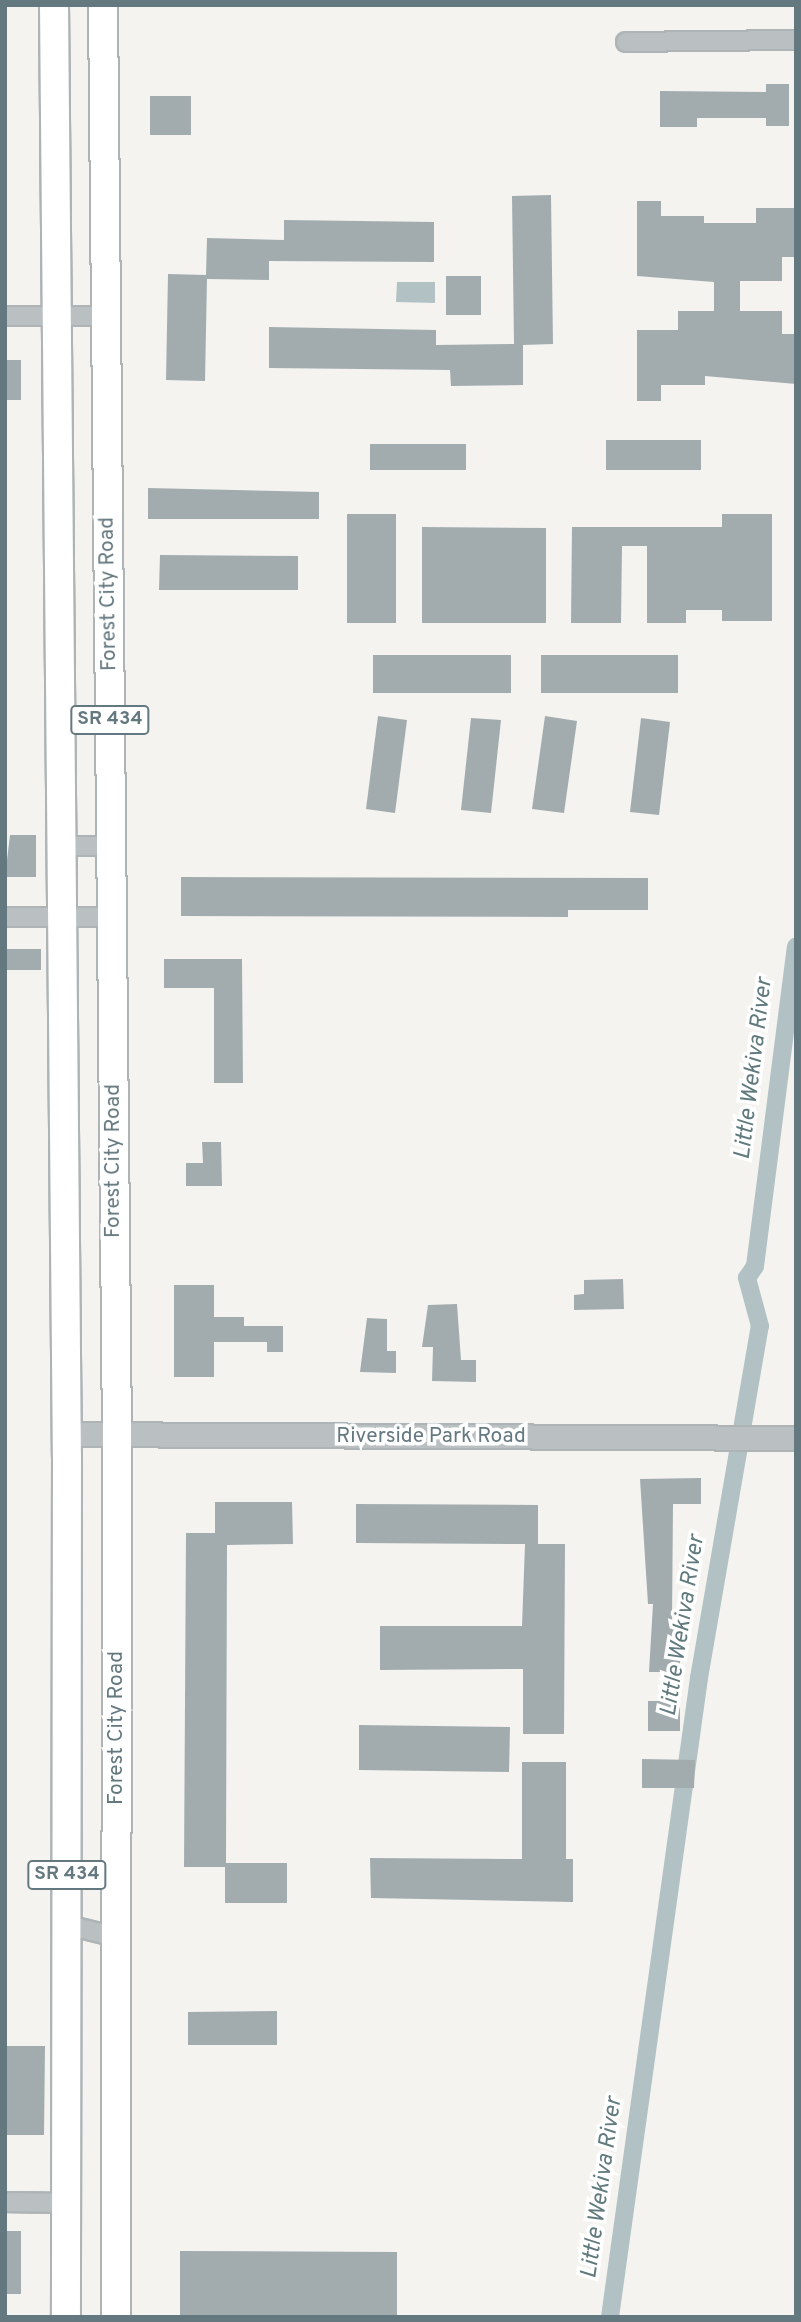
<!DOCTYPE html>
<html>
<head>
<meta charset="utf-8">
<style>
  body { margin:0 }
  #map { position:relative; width:801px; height:2322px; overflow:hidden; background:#f4f3f0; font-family:Overpass,sans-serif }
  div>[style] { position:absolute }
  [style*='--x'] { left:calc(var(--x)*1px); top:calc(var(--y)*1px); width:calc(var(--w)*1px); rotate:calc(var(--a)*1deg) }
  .water>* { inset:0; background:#b2c1c3 }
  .canal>* { height:18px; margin:-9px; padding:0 9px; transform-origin:9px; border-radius:9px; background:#b2c1c3 }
  .building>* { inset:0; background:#a2acaf }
  .roads { filter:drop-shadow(2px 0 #aeb4b6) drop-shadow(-2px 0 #aeb4b6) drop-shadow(0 2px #aeb4b6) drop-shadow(0 -2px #aeb4b6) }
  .minor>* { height:18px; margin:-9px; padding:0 9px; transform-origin:9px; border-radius:9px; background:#bac0c2 }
  .tertiary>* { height:23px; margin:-11.5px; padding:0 11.5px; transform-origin:11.5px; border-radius:11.5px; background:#bac0c2 }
  .primary>* { height:28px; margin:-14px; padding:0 14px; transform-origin:14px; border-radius:14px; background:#fff }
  span { translate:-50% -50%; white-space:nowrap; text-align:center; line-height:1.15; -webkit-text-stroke:7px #fff; paint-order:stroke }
  .shield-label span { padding:2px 5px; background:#fff; border:2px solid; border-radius:5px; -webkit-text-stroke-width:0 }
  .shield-label { font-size:19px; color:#64787f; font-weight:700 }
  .street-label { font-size:21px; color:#64787f }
  .water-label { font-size:23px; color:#607a7d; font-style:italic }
  .frame { position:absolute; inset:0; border:7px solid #64787f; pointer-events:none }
</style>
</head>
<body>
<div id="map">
  <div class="water">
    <div style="clip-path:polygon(397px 282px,435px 282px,435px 303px,396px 302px)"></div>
  </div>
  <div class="canal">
    <div style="--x:610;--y:2317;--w:645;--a:-82.07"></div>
    <div style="--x:699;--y:1678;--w:357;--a:-80.2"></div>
    <div style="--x:760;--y:1326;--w:50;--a:-105.2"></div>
    <div style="--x:747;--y:1278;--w:14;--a:-56"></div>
    <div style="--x:755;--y:1266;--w:322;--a:-82.7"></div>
  </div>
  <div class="building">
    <div style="clip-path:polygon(766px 84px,789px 84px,789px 126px,766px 126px,766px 118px,697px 118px,697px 127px,660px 127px,660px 91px,766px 92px)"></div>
    <div style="clip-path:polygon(150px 96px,191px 96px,191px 135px,150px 135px)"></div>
    <div style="clip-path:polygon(551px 195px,553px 344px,523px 345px,523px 385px,451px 386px,450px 370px,269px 368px,269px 327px,436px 330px,436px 345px,514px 344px,512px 196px)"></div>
    <div style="clip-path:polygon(637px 201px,661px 201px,661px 216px,704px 216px,704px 223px,756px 223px,756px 208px,796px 208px,796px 257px,782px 257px,782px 281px,740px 281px,740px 311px,782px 311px,782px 334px,796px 334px,796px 384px,705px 376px,705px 385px,661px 385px,661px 401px,637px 401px,637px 330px,678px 330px,678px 311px,714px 311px,714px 282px,637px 276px)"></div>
    <div style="clip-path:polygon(284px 220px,434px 222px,434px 262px,269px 261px,269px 280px,207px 279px,205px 381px,166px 380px,168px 274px,206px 275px,207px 238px,284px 240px)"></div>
    <div style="clip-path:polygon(446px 276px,481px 276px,481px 315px,446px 315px)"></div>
    <div style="clip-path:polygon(5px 360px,21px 360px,21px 400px,5px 400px)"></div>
    <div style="clip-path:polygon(606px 440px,701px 440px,701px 470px,606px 470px)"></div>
    <div style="clip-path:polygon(370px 444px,466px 444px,466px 470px,370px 470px)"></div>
    <div style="clip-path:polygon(148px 488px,319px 492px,319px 519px,148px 519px)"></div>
    <div style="clip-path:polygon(347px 514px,396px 514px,396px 623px,347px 623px)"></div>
    <div style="clip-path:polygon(722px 514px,772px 514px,772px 621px,722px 621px,722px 610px,686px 610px,686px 623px,647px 623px,647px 546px,622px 546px,621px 623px,571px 623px,572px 527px,722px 527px)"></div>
    <div style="clip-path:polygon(422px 527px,546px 528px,546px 623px,422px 623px)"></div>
    <div style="clip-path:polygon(160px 555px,298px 556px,298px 590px,159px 590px)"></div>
    <div style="clip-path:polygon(373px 655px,511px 655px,511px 693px,373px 693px)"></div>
    <div style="clip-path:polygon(541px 655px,678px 655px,678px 693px,541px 693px)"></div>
    <div style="clip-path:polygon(378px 716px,407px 720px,395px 813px,366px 809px)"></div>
    <div style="clip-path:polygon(545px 716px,577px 721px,564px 813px,532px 809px)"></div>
    <div style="clip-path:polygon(471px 718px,501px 720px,491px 813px,461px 810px)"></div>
    <div style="clip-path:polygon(641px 718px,670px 722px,659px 815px,630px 812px)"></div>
    <div style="clip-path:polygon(10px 835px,36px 835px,36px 877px,5px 877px)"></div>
    <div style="clip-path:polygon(181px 877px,648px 878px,648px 910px,568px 910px,568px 917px,181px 916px)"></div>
    <div style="clip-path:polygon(5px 949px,41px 949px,41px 970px,5px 970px)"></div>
    <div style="clip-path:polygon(164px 959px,242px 959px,243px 1083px,214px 1083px,214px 988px,164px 988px)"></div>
    <div style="clip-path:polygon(202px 1142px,221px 1142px,222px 1186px,186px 1186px,186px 1163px,203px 1163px)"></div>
    <div style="clip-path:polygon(623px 1279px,624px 1309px,574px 1310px,574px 1295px,584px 1294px,584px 1280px)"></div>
    <div style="clip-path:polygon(174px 1285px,214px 1285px,214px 1317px,244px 1317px,244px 1326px,283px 1326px,283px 1352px,267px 1352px,267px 1342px,214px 1342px,214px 1377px,174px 1377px)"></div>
    <div style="clip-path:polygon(457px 1304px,461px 1360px,476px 1360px,476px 1382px,432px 1381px,433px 1347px,422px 1347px,428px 1305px)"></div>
    <div style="clip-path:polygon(367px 1318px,387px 1319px,387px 1351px,396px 1351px,396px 1373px,360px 1372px)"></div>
    <div style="clip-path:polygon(701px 1478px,701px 1504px,673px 1504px,672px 1622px,680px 1622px,680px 1672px,649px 1672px,653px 1604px,648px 1604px,640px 1479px)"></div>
    <div style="clip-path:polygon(215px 1502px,292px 1502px,293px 1544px,227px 1545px,226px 1863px,287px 1863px,287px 1903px,225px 1903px,225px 1867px,184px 1867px,186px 1533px,215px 1533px)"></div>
    <div style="clip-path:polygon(356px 1504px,538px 1505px,538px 1544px,565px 1544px,564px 1734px,523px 1734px,523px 1669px,380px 1670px,380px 1626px,522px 1626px,525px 1544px,356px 1543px)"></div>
    <div style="clip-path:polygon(648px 1701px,680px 1701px,680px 1731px,648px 1731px)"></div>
    <div style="clip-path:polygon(359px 1725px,510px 1727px,509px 1772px,359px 1770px)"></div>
    <div style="clip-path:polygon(642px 1759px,695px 1760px,694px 1788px,642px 1788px)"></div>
    <div style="clip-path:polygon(522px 1762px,566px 1762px,566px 1859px,573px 1859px,573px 1902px,371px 1898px,370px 1858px,522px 1859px)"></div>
    <div style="clip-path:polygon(277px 2011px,277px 2045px,188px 2045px,188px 2012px)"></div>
    <div style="clip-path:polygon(5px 2046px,45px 2046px,44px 2135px,6px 2135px)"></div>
    <div style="clip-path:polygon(5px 2231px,21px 2231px,21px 2294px,5px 2294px)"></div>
    <div style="clip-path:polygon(180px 2251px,397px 2252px,397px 2317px,180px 2317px)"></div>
  </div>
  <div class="roads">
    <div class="minor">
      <div style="--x:626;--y:42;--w:170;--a:-0.7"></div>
      <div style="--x:5;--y:316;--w:101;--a:0"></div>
      <div style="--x:61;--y:846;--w:50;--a:0"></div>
      <div style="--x:5;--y:917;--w:107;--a:0"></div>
      <div style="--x:67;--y:1925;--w:50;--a:13.8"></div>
      <div style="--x:5;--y:2202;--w:61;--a:0.9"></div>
    </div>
    <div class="tertiary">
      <div style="--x:67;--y:1434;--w:729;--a:0.31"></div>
    </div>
    <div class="primary">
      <div style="--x:54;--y:5;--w:1452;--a:89.49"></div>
      <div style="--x:67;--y:1457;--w:860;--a:90.07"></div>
      <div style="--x:103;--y:5;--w:1431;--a:89.44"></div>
      <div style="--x:117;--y:1436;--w:881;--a:90.07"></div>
    </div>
  </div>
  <div class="shield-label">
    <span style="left:110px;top:720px">SR 434</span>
    <span style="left:67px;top:1875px">SR 434</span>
  </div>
  <div class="street-label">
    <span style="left:109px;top:594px;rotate:-91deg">Forest City Road</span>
    <span style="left:114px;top:1161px;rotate:-90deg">Forest City Road</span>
    <span style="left:431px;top:1437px">Riverside Park Road</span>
    <span style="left:117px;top:1728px;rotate:-90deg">Forest City Road</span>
  </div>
  <div class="water-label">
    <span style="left:755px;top:1069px;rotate:-83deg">Little Wekiva River</span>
    <span style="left:684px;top:1626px;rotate:-81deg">Little Wekiva River</span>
    <span style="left:603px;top:2188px;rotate:-82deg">Little Wekiva River</span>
  </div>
  <div class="frame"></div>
</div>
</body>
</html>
